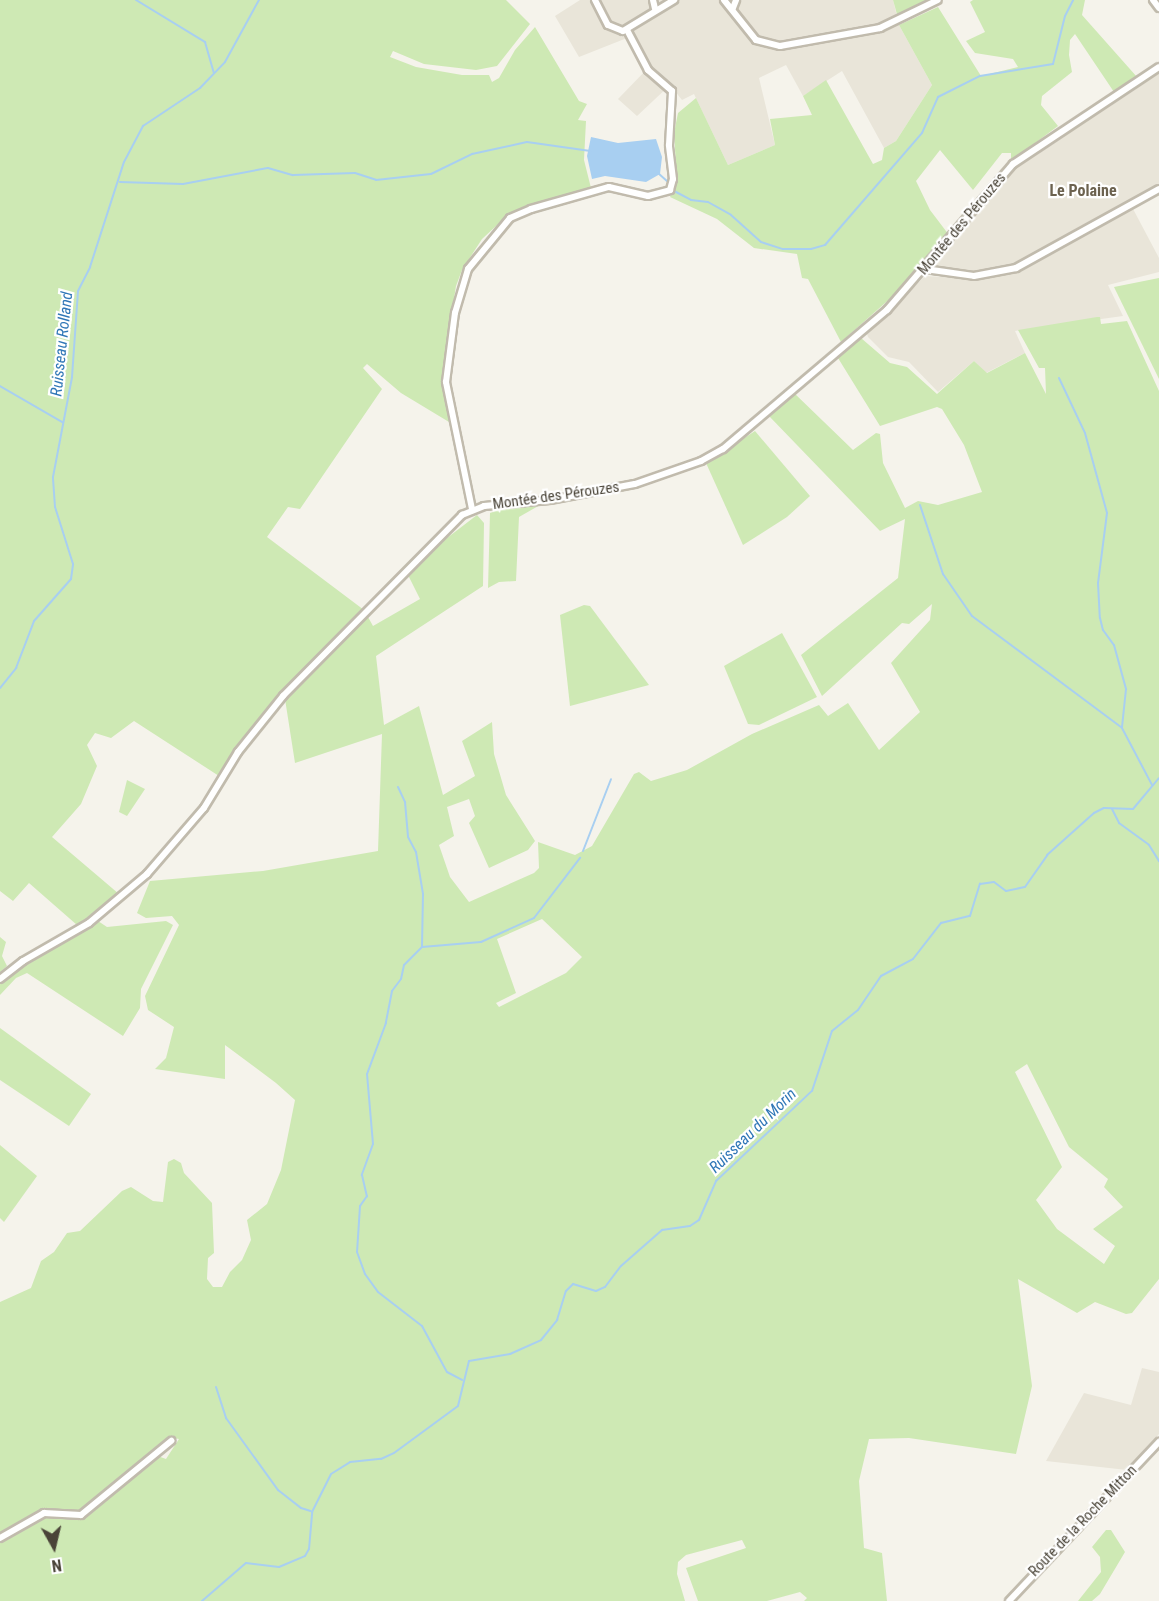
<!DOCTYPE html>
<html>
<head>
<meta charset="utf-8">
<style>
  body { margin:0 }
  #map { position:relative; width:1159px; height:1601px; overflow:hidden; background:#f5f3eb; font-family:"Roboto Condensed",sans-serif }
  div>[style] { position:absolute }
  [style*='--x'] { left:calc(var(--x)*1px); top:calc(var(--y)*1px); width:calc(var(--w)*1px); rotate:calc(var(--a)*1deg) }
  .residential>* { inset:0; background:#e9e5d9 }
  .green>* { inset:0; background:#cee9b4 }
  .water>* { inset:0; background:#a8cff1 }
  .stream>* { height:2px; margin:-1px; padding:0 1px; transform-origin:1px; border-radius:1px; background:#a8cff1 }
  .roads { filter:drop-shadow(2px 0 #c1bbad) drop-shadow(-2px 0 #c1bbad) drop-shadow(0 2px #c1bbad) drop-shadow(0 -2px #c1bbad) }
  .minor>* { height:6px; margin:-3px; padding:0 3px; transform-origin:3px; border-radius:3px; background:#fff }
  span { translate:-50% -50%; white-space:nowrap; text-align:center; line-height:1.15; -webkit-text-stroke:4.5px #fff; paint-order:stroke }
  .street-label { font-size:15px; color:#4a4438 }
  .neighbourhood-label { font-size:16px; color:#6c624f; font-weight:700 }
  .water-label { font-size:16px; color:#3077b7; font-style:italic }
  .north { position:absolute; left:24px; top:1517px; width:60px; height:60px; -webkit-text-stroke:4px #fff; paint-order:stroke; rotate:172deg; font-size:16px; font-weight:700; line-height:24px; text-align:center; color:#4a4438 }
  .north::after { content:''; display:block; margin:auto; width:21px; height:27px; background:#4a4438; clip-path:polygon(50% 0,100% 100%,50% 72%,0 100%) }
</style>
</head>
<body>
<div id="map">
  <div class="residential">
    <div style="clip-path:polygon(580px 0,893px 0,899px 25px,932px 85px,896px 141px,884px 148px,842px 71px,803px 96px,786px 65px,759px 78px,775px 145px,728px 165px,694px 94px,682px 100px,670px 85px,637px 116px,618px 99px,649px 67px,632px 36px,579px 57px,555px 16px)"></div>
    <div style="clip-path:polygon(1159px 72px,1159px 185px,1077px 228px,1024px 262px,975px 273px,933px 267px,1016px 167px,1052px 139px)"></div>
    <div style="clip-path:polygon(1132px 207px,1159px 258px,1159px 272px,1108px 285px,1123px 316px,1015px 331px,1025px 353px,986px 373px,974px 361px,938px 392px,909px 362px,888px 357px,868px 337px,867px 334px,925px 276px,979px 279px,1023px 270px)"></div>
    <div style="clip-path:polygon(1142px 1368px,1159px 1372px,1159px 1434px,1127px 1470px,1046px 1461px,1084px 1393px,1131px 1405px)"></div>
  </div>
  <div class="green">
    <div style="clip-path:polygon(0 0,506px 0,530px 24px,497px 66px,476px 70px,424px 64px,393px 51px,390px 57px,416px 67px,462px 75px,489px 75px,492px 82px,499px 78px,515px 50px,535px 27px,579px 101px,587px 104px,578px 120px,586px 121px,584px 160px,591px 188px,508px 215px,482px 239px,462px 270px,456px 286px,442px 374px,449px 422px,401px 393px,367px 364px,363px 368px,382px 389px,300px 509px,288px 507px,267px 537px,364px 610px,287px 686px,234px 749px,219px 776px,134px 721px,111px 738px,95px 733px,87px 745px,97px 766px,81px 804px,52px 837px,119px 894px,77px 925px,29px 883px,13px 901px,0 891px)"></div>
    <div style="clip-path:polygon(893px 0,933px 0,898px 18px)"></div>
    <div style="clip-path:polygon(973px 0,1085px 0,1082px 15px,1137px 77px,1114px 92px,1075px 34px,1070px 40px,1069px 55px,1072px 72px,1042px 96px,1041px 105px,1058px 126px,1011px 161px,1011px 153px,1002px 153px,973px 190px,940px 150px,916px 181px,930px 210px,949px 235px,910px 281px,841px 342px,808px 279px,802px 278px,797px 254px,754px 248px,717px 219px,670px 197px,677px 181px,674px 133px,678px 113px,696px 98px,728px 165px,775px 145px,770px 119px,812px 115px,803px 96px,826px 80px,873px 164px,882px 160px,884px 148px,896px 141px,932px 85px,899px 25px,938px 7px,981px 76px,1018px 67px,1013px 59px,975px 53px,966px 41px,985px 32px,970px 2px)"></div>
    <div style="clip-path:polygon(1159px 278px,1159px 379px,1114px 287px)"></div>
    <div style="clip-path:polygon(evenodd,1097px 317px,1100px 317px,1101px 324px,1127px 321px,1159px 391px,1159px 1279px,1132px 1313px,1126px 1314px,1095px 1302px,1077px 1313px,1018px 1279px,1032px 1386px,1016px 1454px,909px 1438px,869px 1439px,859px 1481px,864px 1548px,882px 1553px,887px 1601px,804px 1601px,807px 1598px,800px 1592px,767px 1601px,698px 1601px,686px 1568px,746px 1548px,742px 1540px,686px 1555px,678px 1562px,677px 1574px,685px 1601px,0 1601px,0 1302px,31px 1288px,41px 1261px,54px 1252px,67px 1233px,80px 1231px,122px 1191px,131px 1187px,153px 1201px,163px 1202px,168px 1162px,174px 1159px,181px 1163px,184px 1173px,212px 1203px,214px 1253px,208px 1258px,207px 1279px,213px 1287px,222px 1287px,230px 1272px,242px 1260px,251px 1240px,247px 1220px,267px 1204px,281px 1170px,295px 1100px,276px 1083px,225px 1045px,225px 1079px,155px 1069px,166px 1058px,174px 1027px,148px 1010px,145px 996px,179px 925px,172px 916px,146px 918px,137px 913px,150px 881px,263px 871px,378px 851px,382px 734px,295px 763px,285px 699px,368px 617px,373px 626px,420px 599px,408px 575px,434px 548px,477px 515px,484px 523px,483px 586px,376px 656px,384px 725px,419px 706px,443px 795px,475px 776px,462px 741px,492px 722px,494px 754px,506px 795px,535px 841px,528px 850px,489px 868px,469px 823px,475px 816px,469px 799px,447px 807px,454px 836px,439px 845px,450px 877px,469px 902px,534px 873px,539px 868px,538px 842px,575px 855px,592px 846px,634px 774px,639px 772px,651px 781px,687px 770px,752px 734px,819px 705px,828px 716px,848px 703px,879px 750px,920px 712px,891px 663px,930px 620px,932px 604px,909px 624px,902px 623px,822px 696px,801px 655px,898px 578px,905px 519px,880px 531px,769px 416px,793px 392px,853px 450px,876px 433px,880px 434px,883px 463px,905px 508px,918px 501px,938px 505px,982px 492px,964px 445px,942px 409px,937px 407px,880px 426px,838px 358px,861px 338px,890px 363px,907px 367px,937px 394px,974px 361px,987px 373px,1025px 353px,1046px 394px,1045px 368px,1039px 368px,1018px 330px,1097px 317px,542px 919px,582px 957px,566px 973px,499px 1007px,496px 1003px,516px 993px,497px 939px,542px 919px,1097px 317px,1027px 1064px,1069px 1147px,1108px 1179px,1104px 1187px,1123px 1207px,1093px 1229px,1115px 1246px,1104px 1264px,1057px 1229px,1036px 1200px,1062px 1167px,1015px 1072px,1027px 1064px,1097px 317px,169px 1437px,179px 1439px,166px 1459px,152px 1454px,169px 1437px)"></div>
    <div style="clip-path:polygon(755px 431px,810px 496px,787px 517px,743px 545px,706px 463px)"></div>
    <div style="clip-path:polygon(540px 505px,519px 517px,516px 581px,499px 582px,488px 588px,490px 513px,508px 507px)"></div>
    <div style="clip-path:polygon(584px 605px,590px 606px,649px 685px,570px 706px,560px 615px)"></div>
    <div style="clip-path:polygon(782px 633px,817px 697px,759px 725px,748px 724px,724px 666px)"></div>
    <div style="clip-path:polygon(127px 780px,145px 789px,127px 816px,119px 812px)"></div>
    <div style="clip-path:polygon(98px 921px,107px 927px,166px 921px,173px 925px,141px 989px,140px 1008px,123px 1036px,27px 973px,16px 978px,0 995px,0 984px,12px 974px)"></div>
    <div style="clip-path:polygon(0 937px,6px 942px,2px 956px,7px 966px,0 972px)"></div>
    <div style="clip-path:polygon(0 1028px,91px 1094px,69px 1126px,0 1080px)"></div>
    <div style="clip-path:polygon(0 1145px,37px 1176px,4px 1222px,0 1218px)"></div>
    <div style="clip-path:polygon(1106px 1530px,1111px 1530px,1125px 1552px,1100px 1594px,1092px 1601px,1078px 1601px,1101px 1572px,1100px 1557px,1092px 1547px)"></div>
  </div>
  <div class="water">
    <div style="clip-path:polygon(591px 137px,618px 143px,656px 139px,662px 157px,660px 174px,646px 182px,605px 176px,592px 179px,587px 156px)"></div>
  </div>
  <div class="stream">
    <div style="--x:136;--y:0;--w:81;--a:31.3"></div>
    <div style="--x:205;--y:42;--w:32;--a:74"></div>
    <div style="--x:658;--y:173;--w:12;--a:42"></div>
    <div style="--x:120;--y:182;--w:63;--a:1.8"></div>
    <div style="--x:183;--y:184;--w:86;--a:-10.7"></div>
    <div style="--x:268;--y:168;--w:26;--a:16"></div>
    <div style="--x:293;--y:175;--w:62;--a:-1.8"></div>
    <div style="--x:355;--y:173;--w:22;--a:18"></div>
    <div style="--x:376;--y:180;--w:55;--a:-6.2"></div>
    <div style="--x:431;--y:174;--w:46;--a:-26"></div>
    <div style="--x:472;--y:154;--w:56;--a:-12.3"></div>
    <div style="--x:527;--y:142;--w:64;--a:8.1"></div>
    <div style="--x:676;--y:192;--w:17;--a:28"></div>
    <div style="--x:691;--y:200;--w:17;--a:7"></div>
    <div style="--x:708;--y:202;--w:26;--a:29"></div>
    <div style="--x:731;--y:215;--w:40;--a:42"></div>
    <div style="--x:761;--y:242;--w:23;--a:18"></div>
    <div style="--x:783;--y:249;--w:28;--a:0"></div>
    <div style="--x:811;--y:249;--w:15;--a:-16"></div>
    <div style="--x:825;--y:245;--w:148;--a:-49.1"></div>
    <div style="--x:922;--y:133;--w:39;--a:-66"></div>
    <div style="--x:938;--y:97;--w:47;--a:-26.6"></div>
    <div style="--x:980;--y:76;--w:74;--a:-9.3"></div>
    <div style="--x:1053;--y:64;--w:49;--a:-76"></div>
    <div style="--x:1065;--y:16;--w:18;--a:-63"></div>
    <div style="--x:1059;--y:378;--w:61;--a:64.7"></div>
    <div style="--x:1085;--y:433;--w:83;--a:74.6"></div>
    <div style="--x:1107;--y:513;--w:71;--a:97.3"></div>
    <div style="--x:1098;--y:583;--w:35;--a:87"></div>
    <div style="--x:1100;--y:618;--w:12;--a:76"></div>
    <div style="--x:1103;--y:630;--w:19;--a:54"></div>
    <div style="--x:1114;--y:645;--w:46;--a:74.7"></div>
    <div style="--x:1126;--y:689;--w:39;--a:96"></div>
    <div style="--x:0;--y:386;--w:72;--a:30.1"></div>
    <div style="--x:920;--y:505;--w:73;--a:71.6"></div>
    <div style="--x:943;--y:574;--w:51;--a:55.4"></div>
    <div style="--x:972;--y:616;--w:187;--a:36.7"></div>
    <div style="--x:1122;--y:728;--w:64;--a:62.2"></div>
    <div style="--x:0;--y:688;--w:26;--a:-51"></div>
    <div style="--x:16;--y:668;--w:50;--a:-69"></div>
    <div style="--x:34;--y:621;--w:56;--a:-48.6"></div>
    <div style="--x:71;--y:579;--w:15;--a:-82"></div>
    <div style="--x:73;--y:564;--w:60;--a:-107.5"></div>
    <div style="--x:55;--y:507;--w:30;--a:-94"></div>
    <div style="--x:53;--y:477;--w:102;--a:-79.2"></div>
    <div style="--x:72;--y:377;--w:86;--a:-86"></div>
    <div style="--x:78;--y:291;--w:27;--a:-63"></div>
    <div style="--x:90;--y:267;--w:110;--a:-72.1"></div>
    <div style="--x:124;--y:162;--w:41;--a:-62.2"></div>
    <div style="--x:143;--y:126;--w:69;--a:-33.7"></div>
    <div style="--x:200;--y:88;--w:36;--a:-46"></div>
    <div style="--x:225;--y:62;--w:71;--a:-61.3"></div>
    <div style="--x:398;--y:787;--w:17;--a:65"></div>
    <div style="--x:405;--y:802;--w:35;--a:85"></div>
    <div style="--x:408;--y:837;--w:17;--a:62"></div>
    <div style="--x:416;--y:852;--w:43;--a:80.5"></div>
    <div style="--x:423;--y:894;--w:53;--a:91.1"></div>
    <div style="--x:422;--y:947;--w:25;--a:135"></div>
    <div style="--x:404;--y:965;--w:14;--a:102"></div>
    <div style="--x:401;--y:979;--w:15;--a:127"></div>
    <div style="--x:392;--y:991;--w:33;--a:101"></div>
    <div style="--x:386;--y:1023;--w:54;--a:110.4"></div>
    <div style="--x:367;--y:1074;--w:70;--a:85.1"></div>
    <div style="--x:373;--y:1144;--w:33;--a:110"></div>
    <div style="--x:362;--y:1175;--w:22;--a:77"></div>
    <div style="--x:367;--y:1196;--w:12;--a:125"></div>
    <div style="--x:360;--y:1206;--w:46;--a:93.7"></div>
    <div style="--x:357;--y:1252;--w:23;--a:70"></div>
    <div style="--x:365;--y:1274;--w:22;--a:54"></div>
    <div style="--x:378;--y:1292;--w:56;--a:37.7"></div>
    <div style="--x:422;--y:1326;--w:52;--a:61.5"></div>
    <div style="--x:447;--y:1372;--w:17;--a:28"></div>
    <div style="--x:1112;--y:809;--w:16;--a:63"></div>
    <div style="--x:1119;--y:823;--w:37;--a:36"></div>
    <div style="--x:1149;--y:845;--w:19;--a:58"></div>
    <div style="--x:583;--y:851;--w:77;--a:-68.7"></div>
    <div style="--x:422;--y:947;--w:59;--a:-4.8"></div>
    <div style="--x:481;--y:942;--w:58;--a:-24.4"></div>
    <div style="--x:534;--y:918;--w:76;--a:-52.5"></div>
    <div style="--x:216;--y:1387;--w:33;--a:72"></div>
    <div style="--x:226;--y:1418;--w:89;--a:54.2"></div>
    <div style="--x:278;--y:1490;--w:29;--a:38"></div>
    <div style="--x:301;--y:1508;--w:10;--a:17"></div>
    <div style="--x:202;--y:1601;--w:58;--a:-40.8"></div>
    <div style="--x:246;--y:1563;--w:33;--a:7"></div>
    <div style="--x:279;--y:1567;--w:28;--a:-23"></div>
    <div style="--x:305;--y:1556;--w:8;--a:-60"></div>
    <div style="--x:309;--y:1549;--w:37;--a:-85"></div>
    <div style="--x:312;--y:1512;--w:42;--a:-63.4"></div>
    <div style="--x:331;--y:1474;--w:22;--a:-32"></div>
    <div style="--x:350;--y:1462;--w:31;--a:-6"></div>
    <div style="--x:381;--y:1459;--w:14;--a:-25"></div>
    <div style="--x:394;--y:1453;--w:79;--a:-36.3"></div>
    <div style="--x:458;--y:1406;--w:46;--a:-76.3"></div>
    <div style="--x:469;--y:1361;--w:42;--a:-9.7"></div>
    <div style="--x:510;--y:1354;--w:34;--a:-24"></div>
    <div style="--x:541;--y:1340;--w:26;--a:-51"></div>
    <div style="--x:557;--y:1320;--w:30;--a:-73"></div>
    <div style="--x:566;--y:1291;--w:10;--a:-45"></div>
    <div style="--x:573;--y:1284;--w:24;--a:17"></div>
    <div style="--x:596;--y:1291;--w:10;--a:-24"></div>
    <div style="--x:605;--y:1287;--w:26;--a:-53"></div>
    <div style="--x:621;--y:1266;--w:55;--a:-41.3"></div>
    <div style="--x:662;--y:1230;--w:28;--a:-8"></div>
    <div style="--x:690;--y:1226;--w:11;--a:-34"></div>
    <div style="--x:699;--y:1220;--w:43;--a:-66.4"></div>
    <div style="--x:716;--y:1181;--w:132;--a:-43.2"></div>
    <div style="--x:812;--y:1091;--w:63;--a:-71.6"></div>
    <div style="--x:832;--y:1031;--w:33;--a:-39"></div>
    <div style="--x:858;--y:1010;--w:41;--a:-55.9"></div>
    <div style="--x:881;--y:976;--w:36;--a:-28"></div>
    <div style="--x:913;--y:959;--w:46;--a:-52.1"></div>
    <div style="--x:941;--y:923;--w:30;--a:-14"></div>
    <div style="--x:970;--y:916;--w:34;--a:-73"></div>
    <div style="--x:980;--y:884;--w:14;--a:-8"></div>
    <div style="--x:994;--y:882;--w:15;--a:37"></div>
    <div style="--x:1006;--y:891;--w:19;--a:-12"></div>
    <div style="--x:1025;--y:887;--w:39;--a:-55"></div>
    <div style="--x:1047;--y:855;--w:63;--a:-41.8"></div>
    <div style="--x:1094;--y:813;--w:11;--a:-27"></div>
    <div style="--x:1104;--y:808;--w:29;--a:2"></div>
    <div style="--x:1133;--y:809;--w:40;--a:-50"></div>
  </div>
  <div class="roads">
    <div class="minor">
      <div style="--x:595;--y:0;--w:28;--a:63"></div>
      <div style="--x:608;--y:25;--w:16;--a:22"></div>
      <div style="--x:623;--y:31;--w:60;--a:-31.3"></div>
      <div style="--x:653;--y:0;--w:9;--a:77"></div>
      <div style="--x:724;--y:0;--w:51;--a:51.3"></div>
      <div style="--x:756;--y:40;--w:25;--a:14"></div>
      <div style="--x:780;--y:46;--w:102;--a:-10.2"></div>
      <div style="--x:880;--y:28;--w:64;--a:-25.8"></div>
      <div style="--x:1153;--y:0;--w:10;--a:53"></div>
      <div style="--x:733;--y:8;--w:9;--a:-69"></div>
      <div style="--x:925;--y:269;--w:49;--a:8.1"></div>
      <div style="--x:974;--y:276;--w:43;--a:-10.8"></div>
      <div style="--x:1016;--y:268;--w:163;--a:-28.9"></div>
      <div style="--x:472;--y:509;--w:130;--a:-101.6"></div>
      <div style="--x:446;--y:382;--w:70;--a:-82.6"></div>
      <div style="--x:455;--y:313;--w:46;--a:-73.5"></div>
      <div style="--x:468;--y:269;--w:66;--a:-50.5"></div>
      <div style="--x:510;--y:218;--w:23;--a:-23"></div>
      <div style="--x:531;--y:209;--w:81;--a:-15.8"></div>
      <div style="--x:609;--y:187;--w:40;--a:13"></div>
      <div style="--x:648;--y:196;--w:23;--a:-15"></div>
      <div style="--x:670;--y:190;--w:11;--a:-75"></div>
      <div style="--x:673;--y:179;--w:34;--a:-97"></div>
      <div style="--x:669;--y:145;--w:54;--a:-86.8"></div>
      <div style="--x:672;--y:91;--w:32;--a:-139"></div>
      <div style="--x:648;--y:70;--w:45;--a:-117.7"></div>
      <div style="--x:0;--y:979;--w:29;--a:-38"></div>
      <div style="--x:23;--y:961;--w:76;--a:-29.9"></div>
      <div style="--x:89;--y:923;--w:76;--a:-40.2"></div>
      <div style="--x:147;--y:874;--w:87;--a:-49.2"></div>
      <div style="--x:204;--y:808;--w:66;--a:-58.7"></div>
      <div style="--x:238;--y:752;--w:72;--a:-51.2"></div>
      <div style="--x:283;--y:696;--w:255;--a:-45.3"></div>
      <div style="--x:462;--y:515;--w:24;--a:-22"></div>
      <div style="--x:484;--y:506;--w:66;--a:-5.2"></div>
      <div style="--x:550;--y:500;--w:86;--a:-10.7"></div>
      <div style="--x:635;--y:484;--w:70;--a:-19.2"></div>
      <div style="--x:701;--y:461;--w:25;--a:-29"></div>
      <div style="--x:723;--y:449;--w:215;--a:-40.3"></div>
      <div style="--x:887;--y:310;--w:193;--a:-49.2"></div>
      <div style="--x:1013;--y:164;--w:175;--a:-33.6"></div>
      <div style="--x:0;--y:1538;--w:51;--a:-29.6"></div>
      <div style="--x:44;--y:1513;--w:37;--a:3"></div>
      <div style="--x:81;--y:1515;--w:117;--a:-39.4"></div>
      <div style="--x:1009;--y:1601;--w:219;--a:-46.7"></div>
    </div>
  </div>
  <div class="street-label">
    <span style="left:962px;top:224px;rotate:-50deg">Montée des Pérouzes</span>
    <span style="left:556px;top:496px;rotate:-8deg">Montée des Pérouzes</span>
    <span style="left:1083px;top:1521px;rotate:-46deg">Route de la Roche Mitton</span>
  </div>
  <div class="neighbourhood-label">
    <span style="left:1083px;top:191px">Le Polaine</span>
  </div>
  <div class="water-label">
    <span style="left:62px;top:344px;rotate:-84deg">Ruisseau Rolland</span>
    <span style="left:753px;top:1131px;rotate:-44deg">Ruisseau du Morin</span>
  </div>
  <div class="north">N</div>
</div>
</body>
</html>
